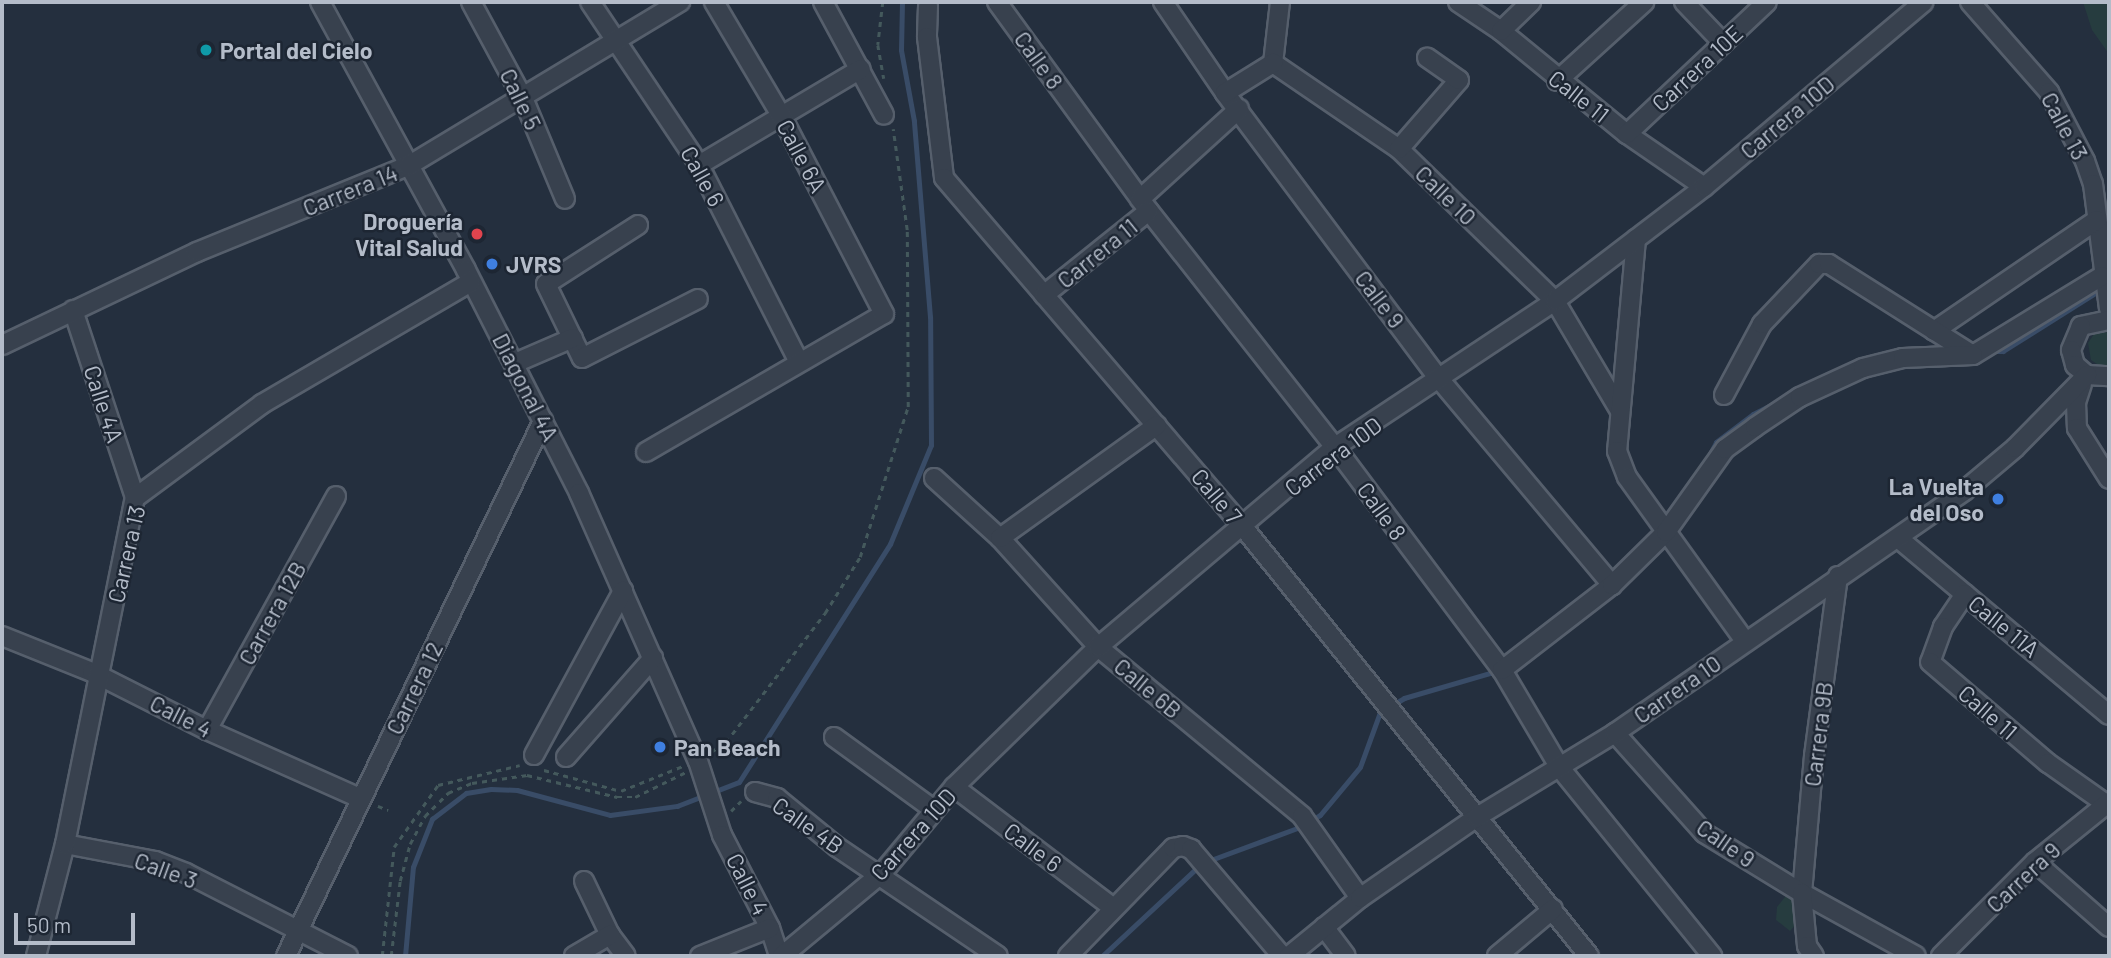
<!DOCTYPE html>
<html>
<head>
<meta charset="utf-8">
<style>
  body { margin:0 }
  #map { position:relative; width:2111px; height:958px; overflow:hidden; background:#242f3e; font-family:Barlow,sans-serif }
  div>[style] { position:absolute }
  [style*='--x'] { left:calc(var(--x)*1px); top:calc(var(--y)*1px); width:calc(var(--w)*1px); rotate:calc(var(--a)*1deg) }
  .green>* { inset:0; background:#263c3f }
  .stream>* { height:5px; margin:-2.5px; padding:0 2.5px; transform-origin:2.5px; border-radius:2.5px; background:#394c67 }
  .path>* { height:2.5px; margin-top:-1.25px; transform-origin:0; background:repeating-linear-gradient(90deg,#44595c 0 5px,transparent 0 10px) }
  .roads { filter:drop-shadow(2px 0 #565f6c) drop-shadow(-2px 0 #565f6c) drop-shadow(0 2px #565f6c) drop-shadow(0 -2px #565f6c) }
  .minor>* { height:18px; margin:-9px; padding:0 9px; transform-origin:9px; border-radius:9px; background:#38414e }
  .dots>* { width:19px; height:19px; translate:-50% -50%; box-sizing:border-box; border:4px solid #1d2633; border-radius:50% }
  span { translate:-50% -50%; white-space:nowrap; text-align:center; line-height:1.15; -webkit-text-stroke:5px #1d2633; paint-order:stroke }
  .poi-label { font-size:23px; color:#b4bcc9; font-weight:700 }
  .left { translate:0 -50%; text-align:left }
  .right { translate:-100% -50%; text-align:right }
  .street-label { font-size:23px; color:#b4bcc9 }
  .frame { position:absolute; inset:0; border:4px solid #b4bcc9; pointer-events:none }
  .scale { position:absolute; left:14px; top:913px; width:121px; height:32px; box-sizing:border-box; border:4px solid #b4bcc9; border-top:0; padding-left:9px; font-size:21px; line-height:24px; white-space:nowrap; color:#b4bcc9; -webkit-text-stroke:5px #1d2633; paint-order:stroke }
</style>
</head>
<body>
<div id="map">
  <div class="green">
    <div style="clip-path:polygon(2083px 2px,2109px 2px,2109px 54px,2092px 30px)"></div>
    <div style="clip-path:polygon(2109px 332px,2109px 365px,2100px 366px,2091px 360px,2088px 343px,2094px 334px)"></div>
    <div style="clip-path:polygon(1793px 887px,1812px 907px,1790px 931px,1776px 920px,1777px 907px)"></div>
  </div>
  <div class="stream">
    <div style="--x:1991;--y:351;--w:12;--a:0"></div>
    <div style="--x:2003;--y:351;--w:118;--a:-32.2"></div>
    <div style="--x:1704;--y:465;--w:26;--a:-62"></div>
    <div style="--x:1716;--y:442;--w:46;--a:-37.1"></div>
    <div style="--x:1753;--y:414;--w:34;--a:-27"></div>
    <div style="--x:1208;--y:861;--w:98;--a:-20.3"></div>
    <div style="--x:1300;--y:827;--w:23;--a:-31"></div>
    <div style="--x:1320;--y:815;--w:62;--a:-50.2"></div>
    <div style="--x:1360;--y:767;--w:59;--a:-70"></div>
    <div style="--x:1380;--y:712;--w:28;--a:-30"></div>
    <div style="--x:1404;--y:698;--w:97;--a:-16.2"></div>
    <div style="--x:405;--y:956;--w:89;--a:-84.9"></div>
    <div style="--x:413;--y:867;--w:52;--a:-68.4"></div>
    <div style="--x:432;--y:819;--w:43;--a:-37.4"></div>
    <div style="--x:466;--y:793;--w:25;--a:-9"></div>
    <div style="--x:491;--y:789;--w:26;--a:2"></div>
    <div style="--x:517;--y:790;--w:96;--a:15"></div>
    <div style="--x:610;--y:815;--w:68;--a:-7.7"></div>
    <div style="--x:677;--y:806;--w:66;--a:-21.2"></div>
    <div style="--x:739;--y:782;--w:282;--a:-57.6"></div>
    <div style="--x:890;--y:544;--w:107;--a:-67.5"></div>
    <div style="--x:931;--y:445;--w:128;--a:-90.4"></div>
    <div style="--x:930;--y:317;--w:197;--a:-94.7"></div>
    <div style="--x:914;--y:121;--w:72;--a:-100.4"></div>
    <div style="--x:901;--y:50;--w:48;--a:-88.8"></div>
    <div style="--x:1102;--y:956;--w:132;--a:-42.9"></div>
  </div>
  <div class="path">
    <div style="--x:883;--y:2;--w:43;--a:96.6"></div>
    <div style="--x:878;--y:45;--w:34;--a:80"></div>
    <div style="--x:711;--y:752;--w:18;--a:-34"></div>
    <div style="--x:726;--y:742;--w:163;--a:-52.5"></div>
    <div style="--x:825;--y:613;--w:66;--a:-58"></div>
    <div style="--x:860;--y:557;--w:157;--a:-72.3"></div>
    <div style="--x:908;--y:407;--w:177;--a:-90.3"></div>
    <div style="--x:907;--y:230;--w:102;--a:-97.9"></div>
    <div style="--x:544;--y:770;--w:80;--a:15.3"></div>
    <div style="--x:621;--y:791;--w:67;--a:-22"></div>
    <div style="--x:378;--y:806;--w:11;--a:22"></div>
    <div style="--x:731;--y:811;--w:14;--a:-45"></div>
    <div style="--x:382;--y:956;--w:110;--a:-83.7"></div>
    <div style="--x:394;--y:847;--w:76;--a:-54.6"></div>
    <div style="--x:438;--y:785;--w:84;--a:-13.7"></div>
    <div style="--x:391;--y:956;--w:76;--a:-83.2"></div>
    <div style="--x:400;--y:881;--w:38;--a:-75"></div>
    <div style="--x:410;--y:844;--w:32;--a:-62"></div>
    <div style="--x:425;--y:816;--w:33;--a:-45"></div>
    <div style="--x:448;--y:793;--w:26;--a:-23"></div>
    <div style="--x:472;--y:783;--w:56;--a:-8.3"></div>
    <div style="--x:527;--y:775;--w:93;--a:13.7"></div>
    <div style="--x:617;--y:797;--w:18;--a:0"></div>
    <div style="--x:635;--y:797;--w:57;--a:-26.1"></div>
  </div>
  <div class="roads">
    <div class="minor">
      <div style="--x:320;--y:2;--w:305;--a:61.4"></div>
      <div style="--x:466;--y:270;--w:250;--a:63.1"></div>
      <div style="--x:579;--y:493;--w:293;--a:66.1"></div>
      <div style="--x:698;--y:761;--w:78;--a:72"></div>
      <div style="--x:722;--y:835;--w:105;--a:62.7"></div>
      <div style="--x:770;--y:928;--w:29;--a:72"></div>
      <div style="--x:471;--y:2;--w:109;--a:61.6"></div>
      <div style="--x:523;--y:98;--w:109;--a:67.4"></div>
      <div style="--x:590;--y:2;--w:196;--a:56.2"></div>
      <div style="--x:699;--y:165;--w:219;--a:63.1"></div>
      <div style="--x:823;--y:2;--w:128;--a:61.6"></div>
      <div style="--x:997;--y:2;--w:258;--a:54"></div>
      <div style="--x:1149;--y:211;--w:300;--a:51.8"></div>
      <div style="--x:1335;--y:447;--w:279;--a:53.2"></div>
      <div style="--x:1502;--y:670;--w:114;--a:59.4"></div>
      <div style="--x:1560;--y:768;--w:242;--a:51"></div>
      <div style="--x:1163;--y:2;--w:110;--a:55.7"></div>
      <div style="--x:1225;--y:93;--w:359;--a:53.2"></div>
      <div style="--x:1440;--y:380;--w:268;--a:50"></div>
      <div style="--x:1280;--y:2;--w:61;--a:96.5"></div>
      <div style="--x:1273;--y:63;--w:153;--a:34.3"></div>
      <div style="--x:1399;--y:149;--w:218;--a:44.3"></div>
      <div style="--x:1555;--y:301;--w:128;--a:59.4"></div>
      <div style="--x:1458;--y:2;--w:52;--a:34"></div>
      <div style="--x:1501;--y:31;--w:163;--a:39.3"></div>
      <div style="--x:1627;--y:134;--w:93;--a:34.5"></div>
      <div style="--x:1684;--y:2;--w:57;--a:46.4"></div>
      <div style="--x:1970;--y:2;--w:120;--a:48.7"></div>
      <div style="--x:2049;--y:92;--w:78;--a:62.4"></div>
      <div style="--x:2085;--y:161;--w:24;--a:71"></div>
      <div style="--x:2093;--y:184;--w:126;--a:82.7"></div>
      <div style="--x:928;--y:6;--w:31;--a:92"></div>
      <div style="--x:927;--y:37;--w:142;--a:83.1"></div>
      <div style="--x:944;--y:178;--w:460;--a:49.4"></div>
      <div style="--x:1243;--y:527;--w:551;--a:51.11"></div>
      <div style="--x:1501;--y:31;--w:42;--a:-44"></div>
      <div style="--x:1557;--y:81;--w:118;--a:-42.2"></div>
      <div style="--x:1225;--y:93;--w:57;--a:-32"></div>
      <div style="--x:1627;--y:134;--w:192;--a:-43.3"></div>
      <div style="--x:1399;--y:149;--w:91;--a:-49"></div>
      <div style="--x:1459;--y:80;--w:39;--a:-145"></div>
      <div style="--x:699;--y:165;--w:188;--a:-30.7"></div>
      <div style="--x:1140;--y:199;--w:134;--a:-42.3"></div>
      <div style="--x:638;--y:225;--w:109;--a:147.3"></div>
      <div style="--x:546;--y:284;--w:82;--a:64.1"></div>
      <div style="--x:582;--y:358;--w:130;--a:-27"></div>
      <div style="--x:1636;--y:239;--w:213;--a:95.1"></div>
      <div style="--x:1617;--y:451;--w:28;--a:69"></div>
      <div style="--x:1627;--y:477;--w:202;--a:54.3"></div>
      <div style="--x:1044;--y:295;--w:134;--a:-38.7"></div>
      <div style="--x:73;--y:310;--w:198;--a:71.7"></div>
      <div style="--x:2109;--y:320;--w:29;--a:168"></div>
      <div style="--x:2081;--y:326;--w:26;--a:113"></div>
      <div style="--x:2071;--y:350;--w:16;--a:75"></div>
      <div style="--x:2075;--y:365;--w:16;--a:40"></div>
      <div style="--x:2087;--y:375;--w:22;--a:3"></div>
      <div style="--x:1934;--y:331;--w:197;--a:-34.3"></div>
      <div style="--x:2;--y:345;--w:216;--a:-25.5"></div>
      <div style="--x:197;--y:252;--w:228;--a:-22.2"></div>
      <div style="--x:408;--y:166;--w:318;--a:-31.1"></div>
      <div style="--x:515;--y:363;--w:63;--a:-23.3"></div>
      <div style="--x:2082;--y:384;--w:19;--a:108"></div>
      <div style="--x:2076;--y:402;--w:26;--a:88"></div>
      <div style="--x:2077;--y:428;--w:60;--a:57.9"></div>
      <div style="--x:1724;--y:395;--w:81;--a:-61.8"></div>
      <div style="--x:1762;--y:324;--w:83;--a:-46.5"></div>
      <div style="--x:1819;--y:264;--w:10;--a:0"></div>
      <div style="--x:1829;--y:264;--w:170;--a:32.3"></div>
      <div style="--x:1973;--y:355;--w:151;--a:-31.5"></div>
      <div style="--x:646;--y:452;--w:275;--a:-30.1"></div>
      <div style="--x:884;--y:314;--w:222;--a:-117.4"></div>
      <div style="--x:782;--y:117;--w:134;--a:-120.6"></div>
      <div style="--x:934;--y:478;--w:89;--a:42.3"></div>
      <div style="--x:1000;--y:538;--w:147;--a:48"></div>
      <div style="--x:1098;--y:647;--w:265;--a:39.6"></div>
      <div style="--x:1302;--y:816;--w:100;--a:54.7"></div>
      <div style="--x:1000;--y:538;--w:193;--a:-35.7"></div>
      <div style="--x:1898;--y:538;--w:275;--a:40"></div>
      <div style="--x:1838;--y:576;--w:182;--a:97.6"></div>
      <div style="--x:1814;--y:756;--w:138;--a:95"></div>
      <div style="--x:1802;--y:893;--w:130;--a:28.9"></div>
      <div style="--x:1965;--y:594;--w:40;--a:124"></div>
      <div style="--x:1943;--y:627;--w:37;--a:110"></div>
      <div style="--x:1930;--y:662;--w:155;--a:40.6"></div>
      <div style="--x:2048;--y:763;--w:75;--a:35.2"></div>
      <div style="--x:2;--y:636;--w:97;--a:21.8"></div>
      <div style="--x:92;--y:672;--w:129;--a:26.8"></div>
      <div style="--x:207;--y:730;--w:167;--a:24"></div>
      <div style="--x:1502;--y:670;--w:139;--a:-37.7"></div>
      <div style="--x:1612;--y:585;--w:76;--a:-44.5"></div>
      <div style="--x:1666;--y:532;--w:102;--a:-54.6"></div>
      <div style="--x:1725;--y:449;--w:37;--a:-36"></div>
      <div style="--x:1755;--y:427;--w:54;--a:-33.7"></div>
      <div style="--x:1800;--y:397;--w:69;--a:-24.7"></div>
      <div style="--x:1863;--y:368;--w:41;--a:-14"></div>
      <div style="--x:1903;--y:358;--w:70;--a:-2.5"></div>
      <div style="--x:207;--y:730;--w:267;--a:-61.1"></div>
      <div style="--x:1615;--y:733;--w:134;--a:48.3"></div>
      <div style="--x:1704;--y:833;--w:115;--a:31.5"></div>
      <div style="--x:1802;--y:893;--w:53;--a:84.6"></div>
      <div style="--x:1807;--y:946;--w:12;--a:55"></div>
      <div style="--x:834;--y:737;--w:124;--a:36.1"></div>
      <div style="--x:534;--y:755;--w:187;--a:-61.5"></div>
      <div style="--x:566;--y:757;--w:132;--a:-48.7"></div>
      <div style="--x:954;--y:787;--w:198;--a:37.2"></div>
      <div style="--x:755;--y:792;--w:23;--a:15"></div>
      <div style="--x:777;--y:798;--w:77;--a:39.2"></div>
      <div style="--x:837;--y:847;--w:194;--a:34.1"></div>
      <div style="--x:65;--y:844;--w:92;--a:10.7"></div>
      <div style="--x:155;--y:861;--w:33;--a:21"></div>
      <div style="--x:186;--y:873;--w:182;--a:27.1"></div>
      <div style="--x:2035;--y:862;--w:98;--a:41.3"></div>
      <div style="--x:584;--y:881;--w:60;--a:64.3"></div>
      <div style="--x:610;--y:935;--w:26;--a:53"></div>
      <div style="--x:1324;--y:927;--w:36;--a:53"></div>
      <div style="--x:36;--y:956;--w:116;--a:-75.5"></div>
      <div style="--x:65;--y:844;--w:353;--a:-78.6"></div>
      <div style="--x:135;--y:498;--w:158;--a:-36.5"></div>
      <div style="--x:262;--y:404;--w:242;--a:-30.3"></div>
      <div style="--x:286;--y:956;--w:594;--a:-64.34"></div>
      <div style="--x:574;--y:956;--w:42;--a:-30.3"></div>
      <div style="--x:700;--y:956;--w:75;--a:-21.8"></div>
      <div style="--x:782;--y:956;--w:130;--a:-39.7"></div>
      <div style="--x:882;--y:873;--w:112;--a:-50.1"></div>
      <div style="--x:954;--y:787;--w:201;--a:-44.2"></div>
      <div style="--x:1098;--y:647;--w:310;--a:-40.2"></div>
      <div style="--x:1335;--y:447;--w:264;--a:-33.6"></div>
      <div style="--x:1555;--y:301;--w:188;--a:-37.4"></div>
      <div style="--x:1704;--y:187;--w:287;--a:-40.1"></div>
      <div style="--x:1068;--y:956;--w:151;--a:-45.8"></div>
      <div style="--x:1173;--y:848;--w:10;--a:-11"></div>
      <div style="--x:1183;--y:846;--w:9;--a:21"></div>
      <div style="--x:1191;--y:849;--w:140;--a:49.6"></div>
      <div style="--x:1289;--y:956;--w:92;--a:-39.2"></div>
      <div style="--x:1360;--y:898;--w:142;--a:-34.7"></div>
      <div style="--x:1477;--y:817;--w:162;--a:-31.3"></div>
      <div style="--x:1615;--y:733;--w:425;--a:-34.7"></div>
      <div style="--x:1964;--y:491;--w:67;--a:-40.1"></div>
      <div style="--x:2015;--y:448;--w:103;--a:-45.4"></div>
      <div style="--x:1497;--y:956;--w:73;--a:-40"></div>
      <div style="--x:1941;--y:956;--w:133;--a:-45"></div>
      <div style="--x:2035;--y:862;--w:95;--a:-39"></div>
    </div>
  </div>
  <div class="dots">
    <div style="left:206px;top:50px;background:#0f9aa8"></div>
    <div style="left:477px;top:234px;background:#e0444e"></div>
    <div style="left:492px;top:264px;background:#3f7fe0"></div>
    <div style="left:1998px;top:499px;background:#3f7fe0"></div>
    <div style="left:660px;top:747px;background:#3f7fe0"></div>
  </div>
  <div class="poi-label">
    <span class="left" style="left:220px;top:50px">Portal del Cielo</span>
    <span class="right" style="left:463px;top:234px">Droguería<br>Vital Salud</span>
    <span class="left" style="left:506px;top:264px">JVRS</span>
    <span class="right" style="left:1984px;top:499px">La Vuelta<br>del Oso</span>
    <span class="left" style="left:674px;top:747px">Pan Beach</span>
  </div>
  <div class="street-label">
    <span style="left:1039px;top:60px;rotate:54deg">Calle 8</span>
    <span style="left:1697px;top:68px;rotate:-43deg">Carrera 10E</span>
    <span style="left:1579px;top:96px;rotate:38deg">Calle 11</span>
    <span style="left:521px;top:99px;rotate:64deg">Calle 5</span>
    <span style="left:1787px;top:117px;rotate:-40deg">Carrera 10D</span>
    <span style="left:2065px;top:126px;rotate:62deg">Calle 13</span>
    <span style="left:802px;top:156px;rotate:62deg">Calle 6A</span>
    <span style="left:703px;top:176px;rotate:61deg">Calle 6</span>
    <span style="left:350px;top:190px;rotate:-22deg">Carrera 14</span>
    <span style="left:1446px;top:195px;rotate:44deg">Calle 10</span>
    <span style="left:1097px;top:253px;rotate:-39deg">Carrera 11</span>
    <span style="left:1380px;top:299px;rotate:53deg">Calle 9</span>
    <span style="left:526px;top:387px;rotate:63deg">Diagonal 4A</span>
    <span style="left:104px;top:404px;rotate:72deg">Calle 4A</span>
    <span style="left:1333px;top:456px;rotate:-37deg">Carrera 10D</span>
    <span style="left:1217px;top:496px;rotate:50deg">Calle 7</span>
    <span style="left:1382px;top:511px;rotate:54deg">Calle 8</span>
    <span style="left:126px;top:554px;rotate:-77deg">Carrera 13</span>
    <span style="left:272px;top:613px;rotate:-61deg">Carrera 12B</span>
    <span style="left:2004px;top:626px;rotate:39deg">Calle 11A</span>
    <span style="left:414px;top:688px;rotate:-64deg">Carrera 12</span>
    <span style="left:1148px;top:688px;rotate:40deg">Calle 6B</span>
    <span style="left:1677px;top:689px;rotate:-35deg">Carrera 10</span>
    <span style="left:1988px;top:712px;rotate:41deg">Calle 11</span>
    <span style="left:181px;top:716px;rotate:27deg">Calle 4</span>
    <span style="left:1818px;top:734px;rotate:-83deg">Carrera 9B</span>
    <span style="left:808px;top:825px;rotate:35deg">Calle 4B</span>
    <span style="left:913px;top:834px;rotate:-48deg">Carrera 10D</span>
    <span style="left:1726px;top:843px;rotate:35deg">Calle 9</span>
    <span style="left:1033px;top:847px;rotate:37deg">Calle 6</span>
    <span style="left:166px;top:870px;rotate:20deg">Calle 3</span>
    <span style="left:2023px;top:877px;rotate:-43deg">Carrera 9</span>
    <span style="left:748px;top:884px;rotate:63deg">Calle 4</span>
  </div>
  <div class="frame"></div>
  <div class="scale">50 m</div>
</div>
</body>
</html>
